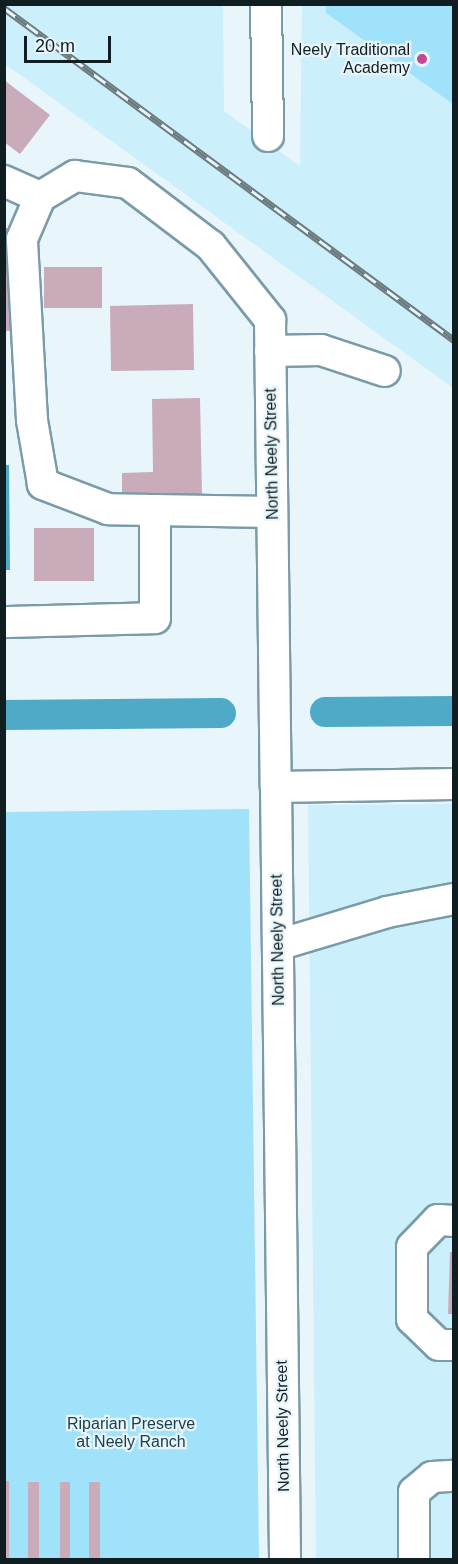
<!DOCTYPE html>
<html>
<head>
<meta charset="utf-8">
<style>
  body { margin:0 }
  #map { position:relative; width:458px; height:1564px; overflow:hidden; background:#e8f6fc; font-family:Helvetica,sans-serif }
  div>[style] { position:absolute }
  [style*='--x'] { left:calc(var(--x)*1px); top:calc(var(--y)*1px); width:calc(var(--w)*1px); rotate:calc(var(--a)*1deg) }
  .built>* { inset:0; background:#cbeffb }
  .green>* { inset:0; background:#9fe2f9 }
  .water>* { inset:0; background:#4eaac6 }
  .canal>* { height:30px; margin:-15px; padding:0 15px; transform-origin:15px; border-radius:15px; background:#4eaac6 }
  .building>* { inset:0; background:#caabba }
  .roads { filter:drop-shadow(2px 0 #7a9ba7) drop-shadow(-2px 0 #7a9ba7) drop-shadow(0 2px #7a9ba7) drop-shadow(0 -2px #7a9ba7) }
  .minor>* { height:30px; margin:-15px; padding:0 15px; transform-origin:15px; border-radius:15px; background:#fff }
  .rail>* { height:7px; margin-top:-3.5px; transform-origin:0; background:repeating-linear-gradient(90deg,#e8f6fc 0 14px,#6d7b7f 0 28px); box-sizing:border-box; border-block:2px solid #6d7b7f }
  .dots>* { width:16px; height:16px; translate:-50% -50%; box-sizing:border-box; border:3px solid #e8f6fc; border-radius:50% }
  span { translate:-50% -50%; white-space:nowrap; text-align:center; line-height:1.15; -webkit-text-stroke:4.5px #e8f6fc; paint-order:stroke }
  .poi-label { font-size:16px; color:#101d21 }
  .right { translate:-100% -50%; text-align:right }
  .street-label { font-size:16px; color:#101d21 }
  .park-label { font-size:16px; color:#18414e }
  .frame { position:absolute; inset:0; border:6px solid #101d21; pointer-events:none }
  .scale { position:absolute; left:24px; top:36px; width:87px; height:27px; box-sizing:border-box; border:3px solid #101d21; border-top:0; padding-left:8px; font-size:18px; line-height:21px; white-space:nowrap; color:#101d21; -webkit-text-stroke:4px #e8f6fc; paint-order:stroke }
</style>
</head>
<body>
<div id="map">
  <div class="built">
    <div style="clip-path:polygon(5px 5px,223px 5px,224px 111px,300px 166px,302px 5px,453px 5px,453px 388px,5px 64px)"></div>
    <div style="clip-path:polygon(453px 804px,453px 1559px,316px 1559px,308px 805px)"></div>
  </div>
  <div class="green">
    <div style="clip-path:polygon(326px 5px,453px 5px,453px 104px,326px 13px)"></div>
    <div style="clip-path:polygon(249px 809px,259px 1559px,5px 1559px,4px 812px)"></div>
  </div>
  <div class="water">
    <div style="clip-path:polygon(4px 465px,9px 465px,10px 570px,5px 570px)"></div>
  </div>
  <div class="canal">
    <div style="--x:325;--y:712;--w:129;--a:-0.4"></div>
    <div style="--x:4;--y:715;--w:217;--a:-0.5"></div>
  </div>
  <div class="building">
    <div style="clip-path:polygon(4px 80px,50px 115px,20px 154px,4px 142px)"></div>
    <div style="clip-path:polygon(4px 228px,13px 228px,13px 331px,4px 331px)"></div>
    <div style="clip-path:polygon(44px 267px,102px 267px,102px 308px,44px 308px)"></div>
    <div style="clip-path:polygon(193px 304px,194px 370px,111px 371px,110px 306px)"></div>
    <div style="clip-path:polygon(200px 398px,202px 494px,122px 495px,122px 473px,153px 472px,152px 399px)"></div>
    <div style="clip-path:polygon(34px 528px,94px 528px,94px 581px,34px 581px)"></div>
    <div style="clip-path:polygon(450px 1252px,454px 1252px,454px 1314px,448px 1314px)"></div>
    <div style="clip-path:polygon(5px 1481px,9px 1481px,9px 1560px,5px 1560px)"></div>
    <div style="clip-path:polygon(28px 1482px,39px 1482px,39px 1560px,28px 1560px)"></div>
    <div style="clip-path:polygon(60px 1482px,70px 1482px,70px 1560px,60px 1560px)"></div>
    <div style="clip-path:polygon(89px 1482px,100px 1482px,100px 1560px,89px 1560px)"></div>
  </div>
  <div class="roads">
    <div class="minor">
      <div style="--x:266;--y:4;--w:132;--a:89.1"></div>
      <div style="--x:4;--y:181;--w:39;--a:24"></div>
      <div style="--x:270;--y:351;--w:51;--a:-1.1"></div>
      <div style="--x:321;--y:350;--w:67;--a:18.2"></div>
      <div style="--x:272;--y:512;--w:164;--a:-179"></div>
      <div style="--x:108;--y:509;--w:70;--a:-159"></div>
      <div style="--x:43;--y:484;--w:65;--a:-99.8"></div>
      <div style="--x:32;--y:420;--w:181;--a:-93.2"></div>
      <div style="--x:22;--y:239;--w:46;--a:-66.8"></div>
      <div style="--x:40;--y:197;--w:41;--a:-31"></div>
      <div style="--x:75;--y:176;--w:53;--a:7.5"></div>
      <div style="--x:128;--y:183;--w:104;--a:37.2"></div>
      <div style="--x:211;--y:246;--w:95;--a:51.4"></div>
      <div style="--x:270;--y:320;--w:467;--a:89.3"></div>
      <div style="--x:276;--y:787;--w:773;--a:89.33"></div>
      <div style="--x:4;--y:622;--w:151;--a:-1.5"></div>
      <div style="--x:155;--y:618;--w:108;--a:-90"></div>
      <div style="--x:276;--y:787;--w:178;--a:-1"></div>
      <div style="--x:278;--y:945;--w:114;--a:-16.8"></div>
      <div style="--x:387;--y:912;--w:68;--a:-11"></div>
      <div style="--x:454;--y:1221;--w:16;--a:-176"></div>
      <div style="--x:438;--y:1220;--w:37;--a:134"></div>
      <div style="--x:412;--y:1247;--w:72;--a:90"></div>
      <div style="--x:412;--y:1319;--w:37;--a:44"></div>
      <div style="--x:439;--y:1345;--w:15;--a:0"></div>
      <div style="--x:414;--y:1560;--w:68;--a:-90"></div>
      <div style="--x:414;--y:1492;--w:23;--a:-40"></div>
      <div style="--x:432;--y:1477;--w:22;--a:-3"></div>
    </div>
  </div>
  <div class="rail">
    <div style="--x:4;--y:8;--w:559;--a:36.42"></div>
  </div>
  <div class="dots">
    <div style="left:422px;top:59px;background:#c64691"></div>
  </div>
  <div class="poi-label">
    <span class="right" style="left:410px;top:59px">Neely Traditional<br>Academy</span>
  </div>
  <div class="street-label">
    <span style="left:272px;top:454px;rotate:-91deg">North Neely Street</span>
    <span style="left:278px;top:940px;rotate:-91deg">North Neely Street</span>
    <span style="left:283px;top:1426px;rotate:-91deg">North Neely Street</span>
  </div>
  <div class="park-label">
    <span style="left:131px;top:1433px">Riparian Preserve<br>at Neely Ranch</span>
  </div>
  <div class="frame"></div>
  <div class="scale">20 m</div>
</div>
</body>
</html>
